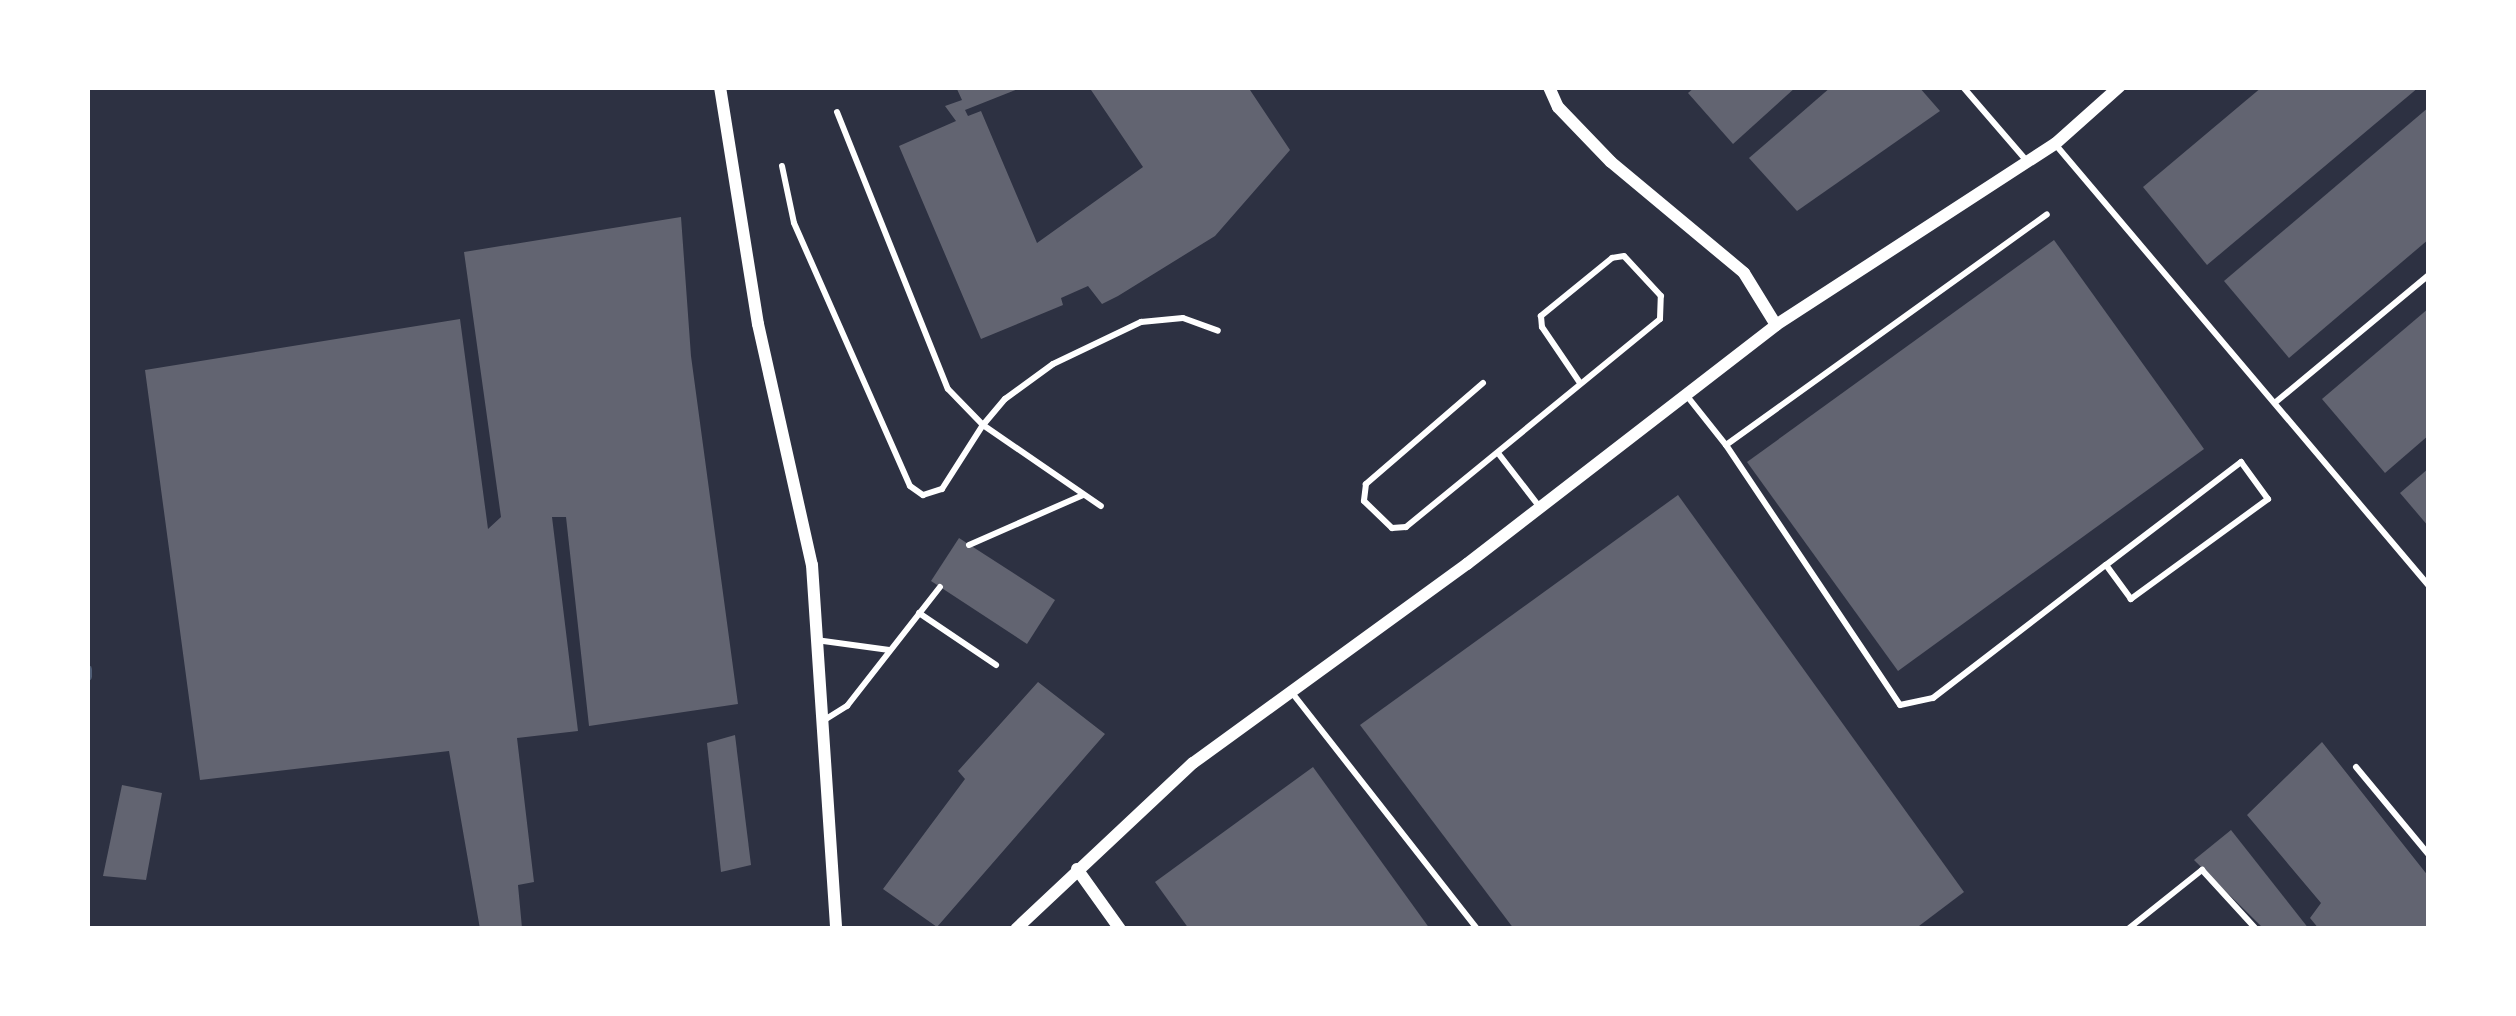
<!DOCTYPE html>
<html>
<head>
<meta charset="utf-8">
<style>
  body { margin:0 }
  #map { position:relative; width:2516px; height:1016px; overflow:hidden; background:#2d3142; font-family:"DejaVu Sans",sans-serif }
  div>[style] { position:absolute }
  [style*='--x'] { left:calc(var(--x)*1px); top:calc(var(--y)*1px); width:calc(var(--w)*1px); rotate:calc(var(--a)*1deg) }
  .stream>* { height:9px; margin:-4.5px; padding:0 4.5px; transform-origin:4.5px; border-radius:4.5px; background:#4f5d75 }
  .building>* { inset:0; background:#626471 }
  .service>* { height:6px; margin:-3px; padding:0 3px; transform-origin:3px; border-radius:3px; background:#fff }
  .minor>* { height:12px; margin:-6px; padding:0 6px; transform-origin:6px; border-radius:6px; background:#fff }
  span { translate:-50% -50%; white-space:nowrap; text-align:center; line-height:1.15; -webkit-text-stroke:10px #fff; paint-order:stroke }
  .frame { position:absolute; inset:0; border:90px solid #fff; pointer-events:none }
</style>
</head>
<body>
<div id="map">
  <div class="stream">
    <div style="--x:87;--y:669;--w:7;--a:90"></div>
  </div>
  <div class="building">
    <div style="clip-path:polygon(956px 87px,1023px 87px,965px 110px,968px 116px,981px 111px,1037px 243px,1143px 167px,1089px 87px,1248px 87px,1290px 150px,1215px 236px,1118px 296px,1102px 304px,1088px 286px,1061px 298px,1063px 305px,981px 339px,899px 146px,956px 121px,945px 106px,962px 100px)"></div>
    <div style="clip-path:polygon(1695px 87px,1796px 87px,1733px 144px,1688px 93px)"></div>
    <div style="clip-path:polygon(1831px 87px,1919px 87px,1940px 111px,1797px 211px,1749px 158px)"></div>
    <div style="clip-path:polygon(2262px 87px,2419px 87px,2207px 265px,2143px 187px)"></div>
    <div style="clip-path:polygon(2429px 107px,2429px 239px,2289px 358px,2224px 281px)"></div>
    <div style="clip-path:polygon(681px 217px,691px 356px,738px 704px,589px 726px,566px 517px,552px 517px,578px 731px,517px 738px,534px 882px,518px 885px,522px 928px,480px 929px,449px 751px,200px 780px,145px 370px,460px 319px,488px 529px,501px 517px,464px 252px)"></div>
    <div style="clip-path:polygon(2054px 240px,2204px 449px,1898px 671px,1747px 462px)"></div>
    <div style="clip-path:polygon(2429px 308px,2429px 435px,2385px 473px,2322px 399px)"></div>
    <div style="clip-path:polygon(2429px 468px,2429px 527px,2400px 493px)"></div>
    <div style="clip-path:polygon(1678px 495px,1964px 892px,1915px 929px,1514px 929px,1360px 725px)"></div>
    <div style="clip-path:polygon(959px 538px,1055px 600px,1027px 644px,931px 581px)"></div>
    <div style="clip-path:polygon(1038px 682px,1105px 734px,937px 927px,883px 889px,965px 779px,958px 771px)"></div>
    <div style="clip-path:polygon(735px 735px,751px 865px,721px 872px,707px 743px)"></div>
    <div style="clip-path:polygon(2322px 742px,2429px 877px,2429px 929px,2319px 929px,2310px 918px,2321px 903px,2247px 815px)"></div>
    <div style="clip-path:polygon(1313px 767px,1430px 929px,1189px 929px,1155px 882px)"></div>
    <div style="clip-path:polygon(122px 785px,162px 793px,146px 880px,103px 876px)"></div>
    <div style="clip-path:polygon(2231px 830px,2309px 929px,2264px 929px,2194px 860px)"></div>
  </div>
  <div class="service">
    <div style="--x:1963;--y:87;--w:96;--a:49.2"></div>
    <div style="--x:837;--y:112;--w:298;--a:68.2"></div>
    <div style="--x:948;--y:389;--w:50;--a:45.8"></div>
    <div style="--x:983;--y:425;--w:143;--a:34.5"></div>
    <div style="--x:2055;--y:144;--w:579;--a:49.76"></div>
    <div style="--x:782;--y:166;--w:58;--a:78.1"></div>
    <div style="--x:794;--y:223;--w:287;--a:66.2"></div>
    <div style="--x:910;--y:486;--w:16;--a:35"></div>
    <div style="--x:923;--y:495;--w:20;--a:-18"></div>
    <div style="--x:942;--y:489;--w:76;--a:-57.4"></div>
    <div style="--x:983;--y:425;--w:34;--a:-50"></div>
    <div style="--x:1005;--y:399;--w:59;--a:-36.1"></div>
    <div style="--x:1053;--y:364;--w:98;--a:-25.5"></div>
    <div style="--x:1141;--y:322;--w:42;--a:-5.4"></div>
    <div style="--x:1183;--y:318;--w:37;--a:20"></div>
    <div style="--x:1483;--y:383;--w:155;--a:139.2"></div>
    <div style="--x:1366;--y:484;--w:17;--a:97"></div>
    <div style="--x:1364;--y:501;--w:39;--a:44"></div>
    <div style="--x:1392;--y:528;--w:14;--a:-4"></div>
    <div style="--x:1406;--y:527;--w:328;--a:-39.3"></div>
    <div style="--x:1660;--y:319;--w:23;--a:-88"></div>
    <div style="--x:1661;--y:296;--w:54;--a:-132.8"></div>
    <div style="--x:1624;--y:256;--w:12;--a:171"></div>
    <div style="--x:1612;--y:258;--w:92;--a:140.8"></div>
    <div style="--x:1541;--y:316;--w:11;--a:85"></div>
    <div style="--x:1542;--y:327;--w:68;--a:55.8"></div>
    <div style="--x:1687;--y:396;--w:63;--a:51.5"></div>
    <div style="--x:1726;--y:445;--w:395;--a:-35.7"></div>
    <div style="--x:2277;--y:401;--w:197;--a:-39.7"></div>
    <div style="--x:1726;--y:445;--w:313;--a:56.2"></div>
    <div style="--x:1900;--y:705;--w:34;--a:-12"></div>
    <div style="--x:1933;--y:698;--w:218;--a:-37.6"></div>
    <div style="--x:2106;--y:565;--w:170;--a:-37.3"></div>
    <div style="--x:2241;--y:462;--w:46;--a:53.9"></div>
    <div style="--x:2268;--y:499;--w:170;--a:143.9"></div>
    <div style="--x:2131;--y:599;--w:42;--a:-126.3"></div>
    <div style="--x:1498;--y:453;--w:66;--a:52.4"></div>
    <div style="--x:969;--y:545;--w:124;--a:-23.7"></div>
    <div style="--x:919;--y:613;--w:93;--a:34"></div>
    <div style="--x:816;--y:640;--w:74;--a:7.8"></div>
    <div style="--x:1293;--y:694;--w:298;--a:51.9"></div>
    <div style="--x:826;--y:719;--w:25;--a:-32"></div>
    <div style="--x:847;--y:706;--w:151;--a:-52"></div>
    <div style="--x:2356;--y:767;--w:114;--a:50.3"></div>
    <div style="--x:2128;--y:929;--w:95;--a:-38.6"></div>
    <div style="--x:2202;--y:870;--w:80;--a:47.5"></div>
  </div>
  <div class="minor">
    <div style="--x:720;--y:87;--w:240;--a:80.9"></div>
    <div style="--x:758;--y:324;--w:247;--a:77.4"></div>
    <div style="--x:812;--y:565;--w:365;--a:86.2"></div>
    <div style="--x:1549;--y:87;--w:22;--a:66"></div>
    <div style="--x:1558;--y:107;--w:76;--a:46.1"></div>
    <div style="--x:1611;--y:162;--w:173;--a:39.8"></div>
    <div style="--x:1744;--y:273;--w:61;--a:58.4"></div>
    <div style="--x:1077;--y:869;--w:74;--a:54.4"></div>
    <div style="--x:1016;--y:929;--w:243;--a:-43.2"></div>
    <div style="--x:1193;--y:763;--w:339;--a:-36"></div>
    <div style="--x:1467;--y:564;--w:391;--a:-37.7"></div>
    <div style="--x:1776;--y:325;--w:333;--a:-33"></div>
    <div style="--x:2055;--y:144;--w:86;--a:-41.7"></div>
  </div>
  <div class="frame"></div>
</div>
</body>
</html>
